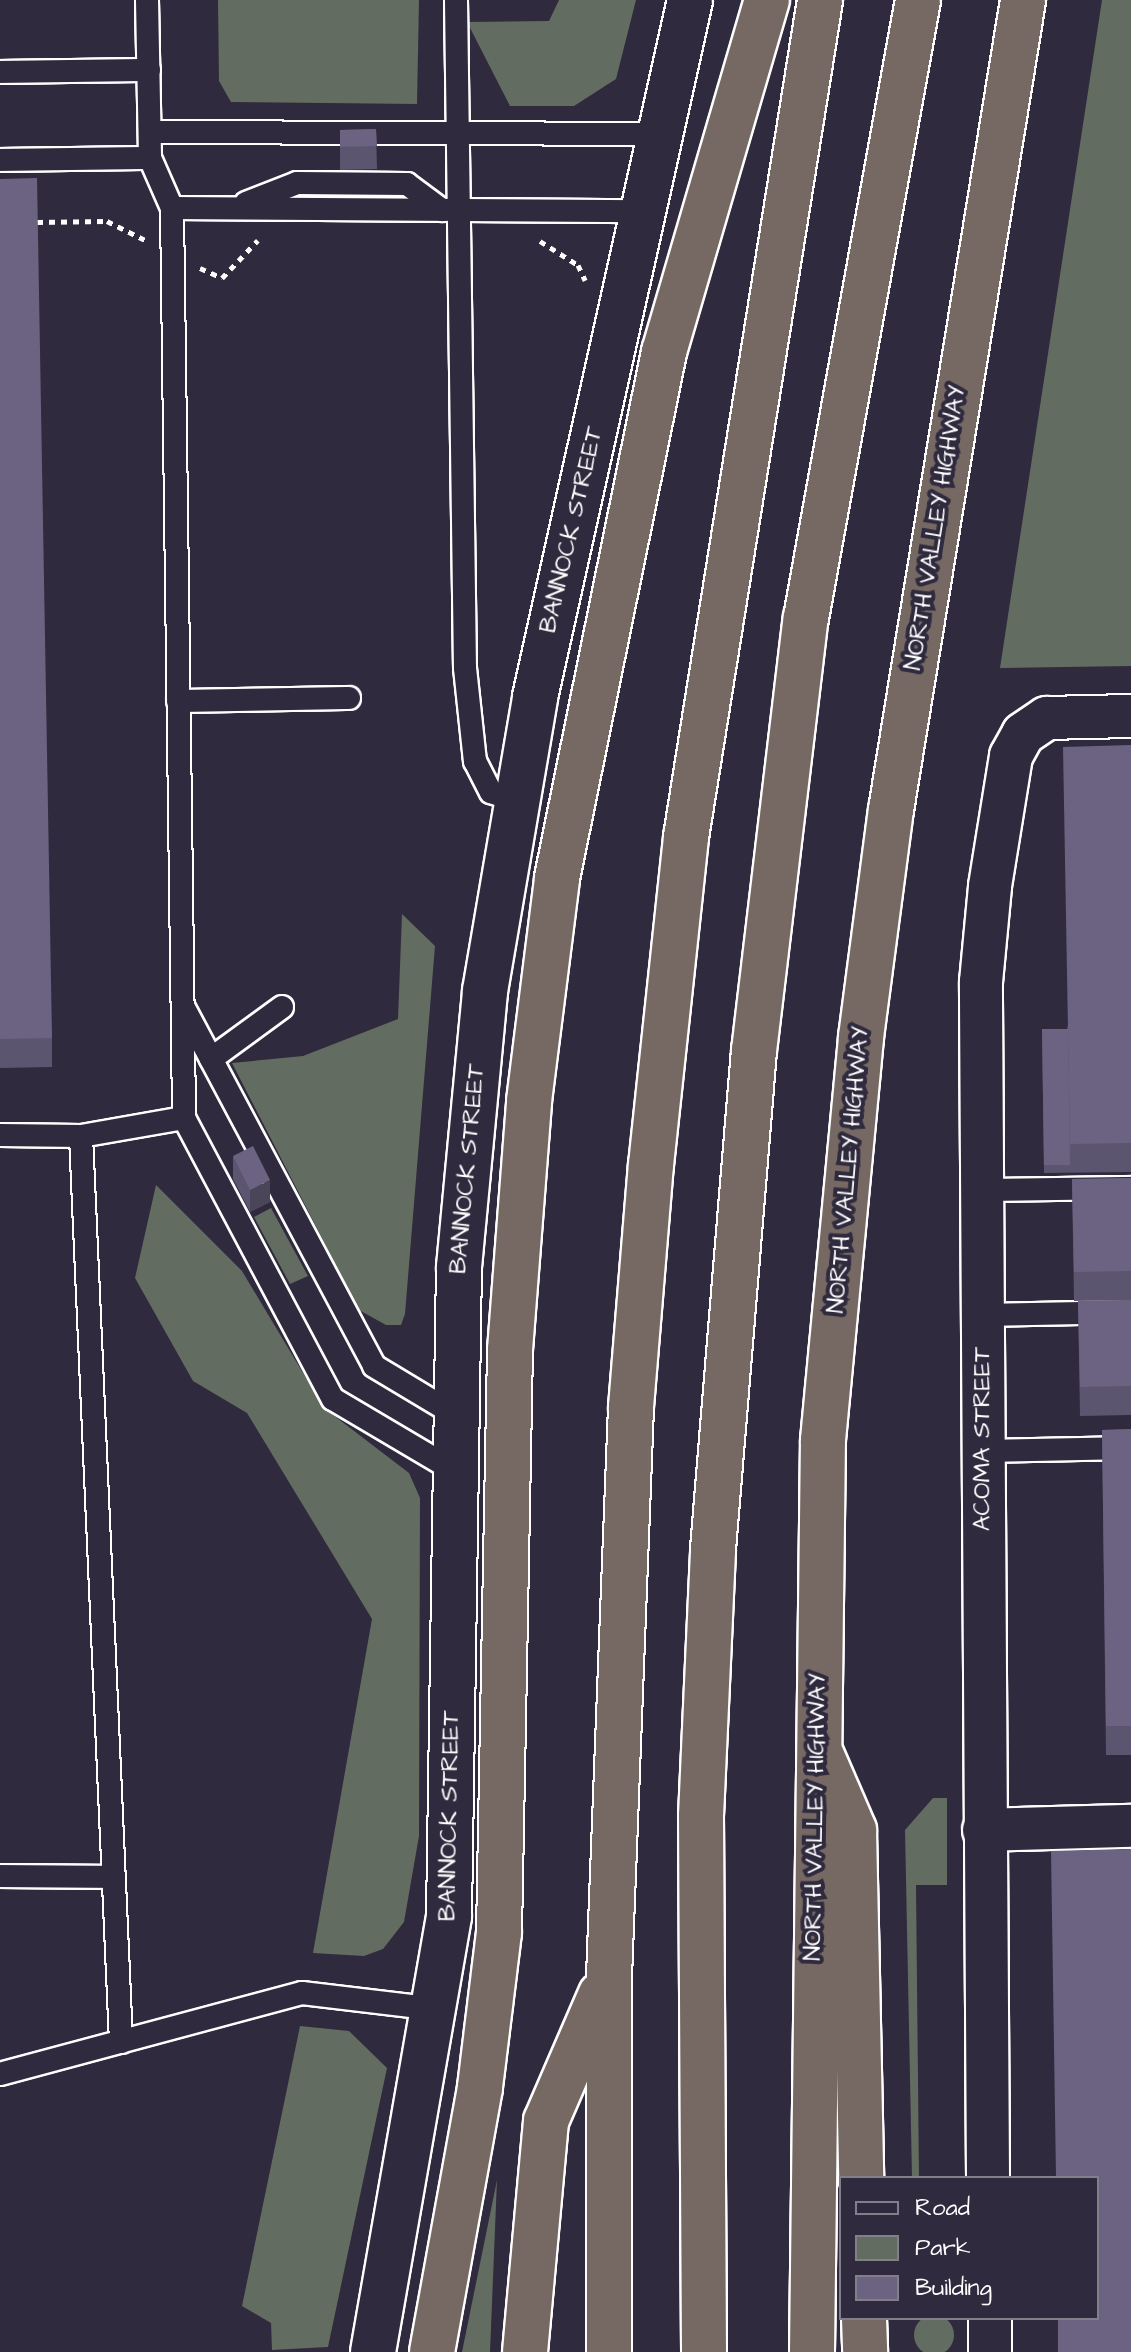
<!DOCTYPE html>
<html>
<head>
<meta charset="utf-8">
<style>
  body { margin:0 }
  #map { position:relative; width:1131px; height:2352px; overflow:hidden; background:#2f2a3d; font-family:"Architects Daughter",sans-serif }
  div>[style] { position:absolute }
  [style*='--x'] { left:calc(var(--x)*1px); top:calc(var(--y)*1px); width:calc(var(--w)*1px); rotate:calc(var(--a)*1deg) }
  .green>* { inset:0; background:#636c60 }
  .round { border-radius:50% }
  .path>* { height:5px; margin-top:-2.5px; transform-origin:0; background:repeating-linear-gradient(90deg,#fff 0 6px,transparent 0 12px) }
  .roads { filter:drop-shadow(2px 0 #fff) drop-shadow(-2px 0 #fff) drop-shadow(0 2px #fff) drop-shadow(0 -2px #fff) }
  .lane>* { height:22px; margin:-11px; padding:0 11px; transform-origin:11px; border-radius:11px; background:#2f2a3d }
  .street>* { height:42px; margin:-21px; padding:0 21px; transform-origin:21px; border-radius:21px; background:#2f2a3d }
  .secondary>* { height:44px; margin:-22px; padding:0 22px; transform-origin:22px; border-radius:22px; background:#2f2a3d }
  .highway>* { height:44px; margin:-22px; padding:0 22px; transform-origin:22px; border-radius:22px; background:#766964 }
  .wall>* { inset:0; background:#5c556f }
  .shaded-wall>* { inset:0; background:#4b455a }
  .building>* { inset:0; background:#6b6381 }
  span { translate:-50% -50%; white-space:nowrap; text-align:center; line-height:1.15; -webkit-text-stroke:8px #2f2a3d; paint-order:stroke }
  .street-label { font-size:24px; color:#fff }
  .legend { position:absolute; left:839px; top:2176px; width:260px; height:144px; box-sizing:border-box; background:#2f2a3d; border:2px solid #827f8b; margin:0; padding:10px 14px; list-style:none; font-size:24px; color:#fff }
  .legend li { display:flex; align-items:center; gap:16px; height:40px }
  .legend b { width:40px; border:2px solid #827f8b }
</style>
</head>
<body>
<div id="map">
  <div class="green">
    <div style="clip-path:polygon(218px 0,419px 0,417px 104px,231px 102px,219px 81px)"></div>
    <div style="clip-path:polygon(559px 0,636px 0,616px 79px,574px 106px,510px 106px,467px 22px,549px 21px)"></div>
    <div style="clip-path:polygon(1102px 0,1131px 0,1131px 666px,1000px 668px)"></div>
    <div style="clip-path:polygon(402px 914px,435px 946px,405px 1314px,401px 1325px,386px 1325px,359px 1310px,232px 1063px,303px 1056px,398px 1019px)"></div>
    <div style="clip-path:polygon(156px 1185px,242px 1271px,324px 1408px,409px 1473px,420px 1498px,419px 1836px,404px 1922px,383px 1949px,364px 1956px,313px 1953px,372px 1619px,247px 1413px,193px 1381px,135px 1278px)"></div>
    <div style="clip-path:polygon(271px 1208px,308px 1276px,290px 1284px,254px 1217px)"></div>
    <div style="clip-path:polygon(933px 1798px,947px 1798px,947px 1885px,916px 1885px,919px 2178px,912px 2178px,905px 1830px)"></div>
    <div style="clip-path:polygon(300px 2026px,349px 2031px,387px 2068px,328px 2347px,272px 2350px,271px 2323px,242px 2306px)"></div>
    <div style="clip-path:polygon(497px 2180px,490px 2352px,462px 2352px)"></div>
    <div class="round" style="left:914px;top:2315px;width:40px;height:40px"></div>
  </div>
  <div class="path">
    <div style="--x:37;--y:222;--w:70;--a:-0.8"></div>
    <div style="--x:107;--y:221;--w:42;--a:26.6"></div>
    <div style="--x:540;--y:241;--w:45;--a:32.3"></div>
    <div style="--x:578;--y:265;--w:17;--a:65"></div>
    <div style="--x:200;--y:268;--w:24;--a:24"></div>
    <div style="--x:222;--y:278;--w:52;--a:-46.5"></div>
  </div>
  <div class="roads">
    <div class="lane">
      <div style="--x:147;--y:0;--w:158;--a:88.9"></div>
      <div style="--x:150;--y:158;--w:55;--a:66.3"></div>
      <div style="--x:172;--y:208;--w:910;--a:89.24"></div>
      <div style="--x:184;--y:1118;--w:318;--a:62.1"></div>
      <div style="--x:333;--y:1399;--w:139;--a:30.6"></div>
      <div style="--x:456;--y:0;--w:668;--a:89.23"></div>
      <div style="--x:465;--y:668;--w:94;--a:83.9"></div>
      <div style="--x:475;--y:761;--w:35;--a:63"></div>
      <div style="--x:491;--y:792;--w:27;--a:20"></div>
      <div style="--x:0;--y:72;--w:149;--a:-0.8"></div>
      <div style="--x:150;--y:132;--w:510;--a:0.22"></div>
      <div style="--x:0;--y:160;--w:150;--a:-0.8"></div>
      <div style="--x:246;--y:203;--w:55;--a:-21.4"></div>
      <div style="--x:297;--y:183;--w:110;--a:0.5"></div>
      <div style="--x:407;--y:184;--w:44;--a:36.6"></div>
      <div style="--x:172;--y:208;--w:471;--a:0.4"></div>
      <div style="--x:178;--y:701;--w:171;--a:-1"></div>
      <div style="--x:184;--y:1008;--w:405;--a:62"></div>
      <div style="--x:374;--y:1366;--w:93;--a:31"></div>
      <div style="--x:211;--y:1059;--w:88;--a:-36.2"></div>
      <div style="--x:0;--y:1135;--w:81;--a:0.7"></div>
      <div style="--x:81;--y:1136;--w:105;--a:-9.9"></div>
      <div style="--x:81;--y:1136;--w:907;--a:87.47"></div>
      <div style="--x:982;--y:1190;--w:149;--a:-0.8"></div>
      <div style="--x:982;--y:1315;--w:149;--a:-1.2"></div>
      <div style="--x:983;--y:1451;--w:148;--a:-1.2"></div>
      <div style="--x:0;--y:1876;--w:112;--a:0.5"></div>
      <div style="--x:0;--y:2074;--w:313;--a:-15"></div>
      <div style="--x:302;--y:1993;--w:135;--a:6.8"></div>
    </div>
    <div class="street">
      <div style="--x:984;--y:1830;--w:147;--a:-1.6"></div>
      <div style="--x:988;--y:2178;--w:1196;--a:-90.34"></div>
      <div style="--x:981;--y:982;--w:96;--a:-84.6"></div>
      <div style="--x:990;--y:886;--w:132;--a:-80.8"></div>
      <div style="--x:1011;--y:756;--w:25;--a:-61"></div>
      <div style="--x:1023;--y:734;--w:29;--a:-34"></div>
      <div style="--x:1047;--y:718;--w:84;--a:-1.4"></div>
      <div style="--x:990;--y:2318;--w:34;--a:90"></div>
    </div>
    <div class="secondary">
      <div style="--x:373;--y:2352;--w:443;--a:-80.1"></div>
      <div style="--x:449;--y:1916;--w:649;--a:-89.12"></div>
      <div style="--x:459;--y:1267;--w:277;--a:-84.6"></div>
      <div style="--x:485;--y:991;--w:298;--a:-80.3"></div>
      <div style="--x:535;--y:697;--w:714;--a:-77.46"></div>
    </div>
    <div class="highway">
      <div style="--x:822;--y:1756;--w:81;--a:66.6"></div>
      <div style="--x:854;--y:1830;--w:348;--a:88.8"></div>
      <div style="--x:864;--y:2318;--w:34;--a:88"></div>
      <div style="--x:432;--y:2352;--w:269;--a:-79.7"></div>
      <div style="--x:480;--y:2087;--w:155;--a:-83"></div>
      <div style="--x:499;--y:1933;--w:583;--a:-88.92"></div>
      <div style="--x:510;--y:1350;--w:250;--a:-85.6"></div>
      <div style="--x:529;--y:1101;--w:225;--a:-82.8"></div>
      <div style="--x:557;--y:878;--w:537;--a:-78.5"></div>
      <div style="--x:664;--y:352;--w:367;--a:-73.7"></div>
      <div style="--x:525;--y:2352;--w:232;--a:-84.8"></div>
      <div style="--x:546;--y:2121;--w:138;--a:-66.6"></div>
      <div style="--x:609;--y:2352;--w:375;--a:-90"></div>
      <div style="--x:609;--y:1977;--w:570;--a:-87.79"></div>
      <div style="--x:631;--y:1407;--w:243;--a:-85.3"></div>
      <div style="--x:651;--y:1165;--w:330;--a:-83.9"></div>
      <div style="--x:686;--y:837;--w:848;--a:-80.9"></div>
      <div style="--x:704;--y:2352;--w:536;--a:-90.32"></div>
      <div style="--x:701;--y:1816;--w:267;--a:-87.4"></div>
      <div style="--x:713;--y:1549;--w:500;--a:-85.3"></div>
      <div style="--x:754;--y:1051;--w:436;--a:-83.2"></div>
      <div style="--x:806;--y:618;--w:628;--a:-79.73"></div>
      <div style="--x:812;--y:2352;--w:912;--a:-89.31"></div>
      <div style="--x:823;--y:1440;--w:405;--a:-84.6"></div>
      <div style="--x:861;--y:1037;--w:229;--a:-82.5"></div>
      <div style="--x:891;--y:810;--w:821;--a:-80.74"></div>
    </div>
  </div>
  <div class="wall">
    <div style="clip-path:polygon(376px 129px,377px 169px,340px 170px,340px 130px)"></div>
    <div style="clip-path:polygon(0 179px,52px 1038px,52px 1067px,0 1068px)"></div>
    <div style="clip-path:polygon(1131px 745px,1131px 1172px,1044px 1173px,1042px 1029px,1067px 1029px)"></div>
    <div style="clip-path:polygon(233px 1156px,270px 1202px,250px 1212px,233px 1179px)"></div>
    <div style="clip-path:polygon(1131px 1178px,1131px 1300px,1074px 1301px,1072px 1179px)"></div>
    <div style="clip-path:polygon(1131px 1300px,1131px 1415px,1080px 1416px,1078px 1301px)"></div>
    <div style="clip-path:polygon(1131px 1429px,1131px 1755px,1106px 1755px,1102px 1430px)"></div>
  </div>
  <div class="shaded-wall">
    <div style="clip-path:polygon(270px 1180px,270px 1202px,250px 1212px,250px 1190px)"></div>
  </div>
  <div class="building">
    <div style="clip-path:polygon(376px 129px,377px 146px,340px 147px,340px 130px)"></div>
    <div style="clip-path:polygon(37px 178px,52px 1038px,0 1039px,0 179px)"></div>
    <div style="clip-path:polygon(1131px 745px,1131px 1143px,1070px 1144px,1063px 747px)"></div>
    <div style="clip-path:polygon(1042px 1029px,1068px 1029px,1070px 1165px,1044px 1165px)"></div>
    <div style="clip-path:polygon(253px 1146px,270px 1180px,250px 1190px,233px 1156px)"></div>
    <div style="clip-path:polygon(1131px 1178px,1131px 1271px,1074px 1272px,1072px 1179px)"></div>
    <div style="clip-path:polygon(1131px 1300px,1131px 1386px,1080px 1387px,1078px 1301px)"></div>
    <div style="clip-path:polygon(1131px 1429px,1131px 1726px,1106px 1726px,1102px 1430px)"></div>
    <div style="clip-path:polygon(1131px 1849px,1131px 2352px,1058px 2352px,1058px 2318px,1097px 2318px,1097px 2178px,1056px 2178px,1051px 1851px)"></div>
  </div>
  <div class="street-label">
    <span style="left:936px;top:528px;rotate:-81deg">NORTH VALLEY HIGHWAY</span>
    <span style="left:572px;top:530px;rotate:-77deg">BANNOCK STREET</span>
    <span style="left:468px;top:1169px;rotate:-85deg">BANNOCK STREET</span>
    <span style="left:849px;top:1170px;rotate:-85deg">NORTH VALLEY HIGHWAY</span>
    <span style="left:983px;top:1439px;rotate:-90deg">ACOMA STREET</span>
    <span style="left:450px;top:1816px;rotate:-89deg">BANNOCK STREET</span>
    <span style="left:816px;top:1817px;rotate:-89deg">NORTH VALLEY HIGHWAY</span>
  </div>
  <ul class="legend">
  <li><b style="height:10px;background:#2f2a3d"></b>Road</li>
  <li><b style="height:22px;background:#636c60"></b>Park</li>
  <li><b style="height:22px;background:#6b6381"></b>Building</li>
  </ul>
</div>
</body>
</html>
